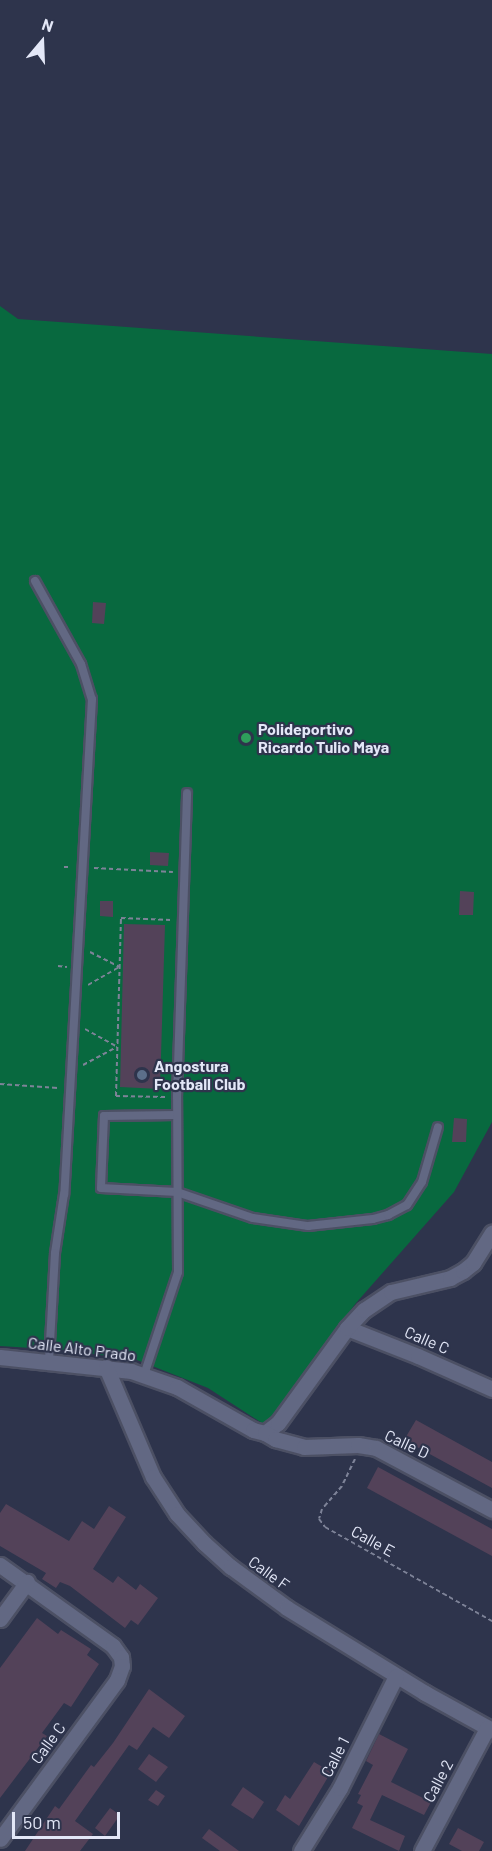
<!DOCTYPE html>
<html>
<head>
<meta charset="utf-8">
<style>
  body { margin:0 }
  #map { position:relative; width:492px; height:1851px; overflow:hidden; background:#2e344c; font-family:Barlow,sans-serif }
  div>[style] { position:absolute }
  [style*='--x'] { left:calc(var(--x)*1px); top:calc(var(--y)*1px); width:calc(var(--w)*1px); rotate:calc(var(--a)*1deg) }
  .green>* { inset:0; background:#08693f }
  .building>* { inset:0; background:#534259 }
  .path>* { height:2px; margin-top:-1px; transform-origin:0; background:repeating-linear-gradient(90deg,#7e8398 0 4.5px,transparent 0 7.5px) }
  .roads { filter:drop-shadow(2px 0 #4c5064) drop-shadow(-2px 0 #4c5064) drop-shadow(0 2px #4c5064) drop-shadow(0 -2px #4c5064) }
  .service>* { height:8px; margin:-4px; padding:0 4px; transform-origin:4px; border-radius:4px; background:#626883 }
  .minor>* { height:15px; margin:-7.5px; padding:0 7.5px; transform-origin:7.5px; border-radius:7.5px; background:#626883 }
  .dots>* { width:16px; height:16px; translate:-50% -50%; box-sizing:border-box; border:3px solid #2e344c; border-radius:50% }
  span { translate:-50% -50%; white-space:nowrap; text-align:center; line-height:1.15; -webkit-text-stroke:4.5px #2e344c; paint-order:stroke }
  .poi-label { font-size:16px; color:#e3e7f7; font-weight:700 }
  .left { translate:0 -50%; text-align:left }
  .street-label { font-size:16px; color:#e3e7f7 }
  .north { position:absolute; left:12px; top:12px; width:60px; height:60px; -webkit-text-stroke:4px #2e344c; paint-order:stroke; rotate:19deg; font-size:16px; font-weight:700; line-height:24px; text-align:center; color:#e3e7f7 }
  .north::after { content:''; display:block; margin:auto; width:21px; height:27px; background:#e3e7f7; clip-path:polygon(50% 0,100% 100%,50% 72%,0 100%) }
  .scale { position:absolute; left:12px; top:1812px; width:108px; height:27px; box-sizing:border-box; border:3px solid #e3e7f7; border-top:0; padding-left:8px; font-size:18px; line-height:21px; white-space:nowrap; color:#e3e7f7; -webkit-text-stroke:4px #2e344c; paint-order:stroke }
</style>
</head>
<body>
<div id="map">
  <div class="green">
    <div style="clip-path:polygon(0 306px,18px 319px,492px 354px,492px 1122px,454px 1192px,356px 1303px,265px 1425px,208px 1388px,137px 1360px,63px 1350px,0 1346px)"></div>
  </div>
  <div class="building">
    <div style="clip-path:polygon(93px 602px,106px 603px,104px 624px,92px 623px)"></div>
    <div style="clip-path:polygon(150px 852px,169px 853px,168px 866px,150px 865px)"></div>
    <div style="clip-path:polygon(460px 891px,474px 892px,473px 915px,459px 915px)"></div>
    <div style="clip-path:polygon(100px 901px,113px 901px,113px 917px,100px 916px)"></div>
    <div style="clip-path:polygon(124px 924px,165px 925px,160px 1089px,120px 1087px)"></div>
    <div style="clip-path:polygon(454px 1118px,467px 1119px,466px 1142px,452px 1142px)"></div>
    <div style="clip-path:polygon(416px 1420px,492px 1462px,492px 1488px,404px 1440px)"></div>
    <div style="clip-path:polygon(378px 1467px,492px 1529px,492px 1556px,367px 1488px)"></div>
    <div style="clip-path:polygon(6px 1504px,69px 1541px,82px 1521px,94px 1529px,109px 1506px,126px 1517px,93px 1569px,113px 1583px,118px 1576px,136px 1590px,140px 1584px,158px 1598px,138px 1625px,131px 1620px,125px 1628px,70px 1586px,60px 1582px,56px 1588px,42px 1579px,46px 1573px,0 1546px,0 1513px)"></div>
    <div style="clip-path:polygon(37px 1618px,58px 1634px,61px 1630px,91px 1649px,87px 1655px,99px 1664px,71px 1707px,64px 1703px,42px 1733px,47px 1736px,0 1798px,0 1668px)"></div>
    <div style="clip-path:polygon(149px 1689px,185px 1716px,169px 1738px,153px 1727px,137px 1750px,129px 1745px,75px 1821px,93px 1834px,80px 1851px,25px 1851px,55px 1806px,59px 1809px,91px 1765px,94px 1767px,113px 1743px)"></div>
    <div style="clip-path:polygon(379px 1734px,408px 1749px,391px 1782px,431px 1802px,424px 1815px,382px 1795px,370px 1820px,405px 1836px,399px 1851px,352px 1828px,363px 1806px,357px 1803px,361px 1795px,358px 1794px,373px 1765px,366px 1761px)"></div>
    <div style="clip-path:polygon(149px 1754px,168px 1767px,156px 1782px,138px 1769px)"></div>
    <div style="clip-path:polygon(314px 1762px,331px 1772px,299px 1826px,276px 1810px,285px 1795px,290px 1799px)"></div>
    <div style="clip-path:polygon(243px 1787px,264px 1802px,253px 1819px,231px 1805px)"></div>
    <div style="clip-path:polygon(156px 1790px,165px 1796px,158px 1806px,148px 1800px)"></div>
    <div style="clip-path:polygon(110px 1808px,120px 1815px,105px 1836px,95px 1828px)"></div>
    <div style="clip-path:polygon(458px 1828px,484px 1842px,479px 1851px,462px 1851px,449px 1844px)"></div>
    <div style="clip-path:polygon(209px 1829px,239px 1851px,220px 1851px,202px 1838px)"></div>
  </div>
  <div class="path">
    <div style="--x:64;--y:867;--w:7;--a:0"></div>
    <div style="--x:94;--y:868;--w:79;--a:2.9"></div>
    <div style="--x:90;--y:952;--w:33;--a:27"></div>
    <div style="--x:58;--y:966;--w:9;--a:6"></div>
    <div style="--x:88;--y:985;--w:36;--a:-30"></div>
    <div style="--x:85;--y:1029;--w:37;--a:29"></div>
    <div style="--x:83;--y:1065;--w:38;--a:-28"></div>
    <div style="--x:0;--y:1084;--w:58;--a:3.9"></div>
    <div style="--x:165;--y:1097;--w:49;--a:-178.8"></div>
    <div style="--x:116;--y:1096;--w:178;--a:-88.4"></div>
    <div style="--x:121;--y:918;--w:50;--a:2.3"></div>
    <div style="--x:355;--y:1459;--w:30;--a:116"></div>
    <div style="--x:342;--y:1486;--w:30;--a:131"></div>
    <div style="--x:322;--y:1509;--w:10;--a:107"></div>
    <div style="--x:319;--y:1519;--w:10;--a:53"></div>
    <div style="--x:325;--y:1527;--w:192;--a:29.4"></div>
  </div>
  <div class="roads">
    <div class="service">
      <div style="--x:35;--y:581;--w:95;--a:61"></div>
      <div style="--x:81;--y:664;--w:37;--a:73"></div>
      <div style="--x:92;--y:699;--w:496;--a:93.2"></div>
      <div style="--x:64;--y:1194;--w:60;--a:98.7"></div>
      <div style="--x:55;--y:1253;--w:109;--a:93.2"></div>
      <div style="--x:176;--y:1115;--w:72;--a:179.2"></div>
      <div style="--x:104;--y:1116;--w:72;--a:92.4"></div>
      <div style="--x:101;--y:1188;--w:76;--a:3"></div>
      <div style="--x:177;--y:1192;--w:80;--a:18.9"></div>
      <div style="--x:253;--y:1218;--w:56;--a:8.3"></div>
      <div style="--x:308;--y:1226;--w:65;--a:-6.1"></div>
      <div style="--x:373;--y:1219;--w:16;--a:-15"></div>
      <div style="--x:388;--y:1215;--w:21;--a:-28"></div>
      <div style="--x:407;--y:1205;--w:27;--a:-57"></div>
      <div style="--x:422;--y:1182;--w:57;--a:-73.8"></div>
      <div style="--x:144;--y:1375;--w:108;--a:-71.7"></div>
      <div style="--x:178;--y:1272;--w:175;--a:-90.3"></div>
      <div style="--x:177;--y:1097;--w:304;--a:-88.1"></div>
    </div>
    <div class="minor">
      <div style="--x:347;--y:1328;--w:76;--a:21.5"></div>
      <div style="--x:418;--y:1356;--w:81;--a:24"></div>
      <div style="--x:0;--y:1357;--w:132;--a:6.1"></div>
      <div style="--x:131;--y:1371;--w:49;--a:19.2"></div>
      <div style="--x:177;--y:1387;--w:87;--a:29.5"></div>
      <div style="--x:253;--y:1430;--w:12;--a:14"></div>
      <div style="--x:265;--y:1433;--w:16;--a:-38"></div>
      <div style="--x:278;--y:1423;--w:117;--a:-54"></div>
      <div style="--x:347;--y:1328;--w:25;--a:-47"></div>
      <div style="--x:364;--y:1310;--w:32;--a:-34"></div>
      <div style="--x:391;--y:1292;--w:61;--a:-13.3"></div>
      <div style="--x:450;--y:1278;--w:15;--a:-28"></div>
      <div style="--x:463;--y:1271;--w:13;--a:-39"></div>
      <div style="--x:473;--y:1263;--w:36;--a:-58"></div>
      <div style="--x:106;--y:1367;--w:120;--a:66.9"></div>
      <div style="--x:153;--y:1477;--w:44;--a:57"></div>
      <div style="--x:177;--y:1514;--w:40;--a:47"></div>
      <div style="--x:204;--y:1543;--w:36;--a:42"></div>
      <div style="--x:231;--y:1567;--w:69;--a:36.2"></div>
      <div style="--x:287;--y:1608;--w:162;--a:31.6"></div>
      <div style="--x:425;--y:1693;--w:77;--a:28.9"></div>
      <div style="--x:265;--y:1433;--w:12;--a:31"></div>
      <div style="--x:275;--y:1439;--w:30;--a:15"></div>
      <div style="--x:304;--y:1447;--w:54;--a:-2.1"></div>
      <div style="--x:358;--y:1445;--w:18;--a:9"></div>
      <div style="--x:376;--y:1448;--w:132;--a:28.1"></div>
      <div style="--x:0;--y:1565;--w:139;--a:35.6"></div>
      <div style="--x:113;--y:1646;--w:14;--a:54"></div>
      <div style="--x:121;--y:1657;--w:9;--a:84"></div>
      <div style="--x:122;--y:1666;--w:15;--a:110"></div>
      <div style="--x:117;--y:1680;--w:197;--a:126.3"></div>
      <div style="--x:0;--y:1619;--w:46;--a:-53.9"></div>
      <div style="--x:301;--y:1851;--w:74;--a:-58.2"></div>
      <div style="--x:340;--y:1788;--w:125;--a:-63.4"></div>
      <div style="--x:422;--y:1851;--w:139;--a:-62.1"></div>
    </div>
  </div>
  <div class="dots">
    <div style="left:246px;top:738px;background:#2e9e5b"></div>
    <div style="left:142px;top:1075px;background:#5c6f8a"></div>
  </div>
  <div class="poi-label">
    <span class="left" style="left:258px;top:738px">Polideportivo<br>Ricardo Tulio Maya</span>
    <span class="left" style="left:154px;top:1075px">Angostura<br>Football Club</span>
  </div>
  <div class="street-label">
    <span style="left:427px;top:1340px;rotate:23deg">Calle C</span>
    <span style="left:82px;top:1349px;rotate:7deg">Calle Alto Prado</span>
    <span style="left:407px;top:1444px;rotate:25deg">Calle D</span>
    <span style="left:373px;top:1541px;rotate:29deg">Calle E</span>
    <span style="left:269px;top:1573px;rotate:36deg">Calle F</span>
    <span style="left:48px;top:1743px;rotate:-54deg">Calle C</span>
    <span style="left:335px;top:1757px;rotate:-63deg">Calle 1</span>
    <span style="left:438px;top:1781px;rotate:-62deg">Calle 2</span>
  </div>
  <div class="north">N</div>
  <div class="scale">50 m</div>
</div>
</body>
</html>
